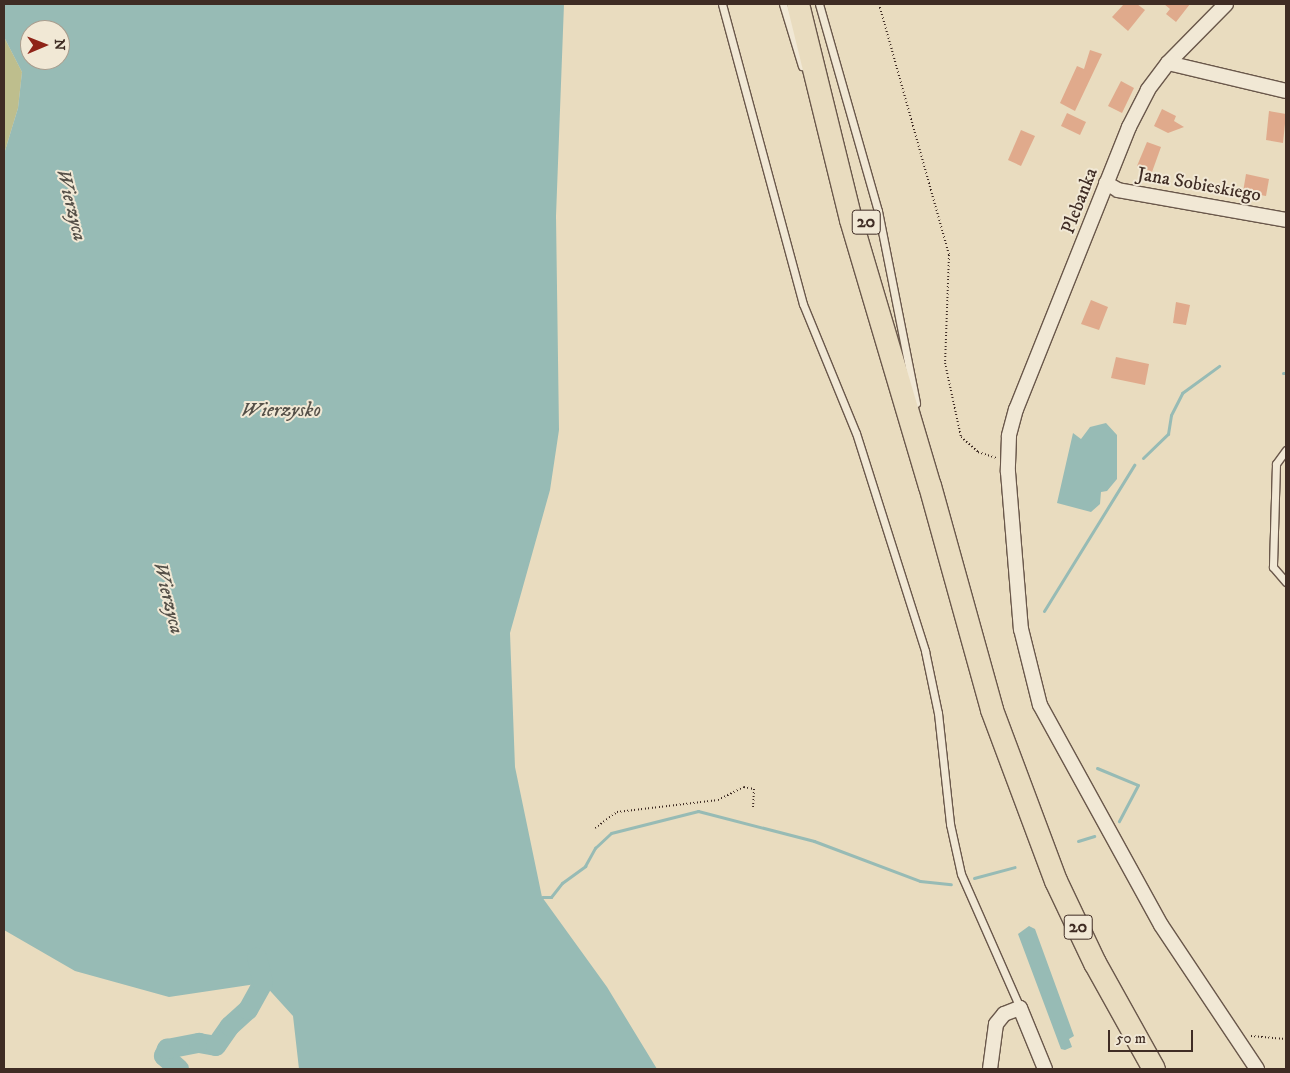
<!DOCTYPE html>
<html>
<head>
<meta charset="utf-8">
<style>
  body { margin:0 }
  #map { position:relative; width:1290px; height:1073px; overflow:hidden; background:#e9dcbf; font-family:"IM FELL DW Pica",serif }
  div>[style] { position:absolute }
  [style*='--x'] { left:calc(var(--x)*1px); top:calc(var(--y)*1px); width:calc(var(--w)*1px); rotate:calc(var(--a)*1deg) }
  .green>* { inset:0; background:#bebe8d }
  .water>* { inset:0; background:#97bbb5 }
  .stream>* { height:3px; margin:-1.5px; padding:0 1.5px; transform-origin:1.5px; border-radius:1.5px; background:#97bbb5 }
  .river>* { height:20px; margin:-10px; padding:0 10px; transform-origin:10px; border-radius:10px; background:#97bbb5 }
  .building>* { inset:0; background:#e0aa8c }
  .path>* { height:2px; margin-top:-1px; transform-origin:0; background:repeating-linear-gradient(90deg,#3f2c24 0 1px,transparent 0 3.5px) }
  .roads { filter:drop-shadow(1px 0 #6a584b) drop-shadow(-1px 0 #6a584b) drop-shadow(0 1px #6a584b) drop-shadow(0 -1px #6a584b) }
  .lane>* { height:7px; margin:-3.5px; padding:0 3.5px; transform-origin:3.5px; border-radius:3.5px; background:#f1e8d5 }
  .street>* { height:14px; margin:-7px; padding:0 7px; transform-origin:7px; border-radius:7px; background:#f1e8d5 }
  .primary>* { height:22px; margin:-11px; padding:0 11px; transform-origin:11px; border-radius:11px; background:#e9dcbf }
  span { translate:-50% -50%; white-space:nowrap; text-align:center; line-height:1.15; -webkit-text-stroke:4px #f1e8d5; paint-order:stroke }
  .shield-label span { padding:1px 4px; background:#f1e8d5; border:1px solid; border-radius:4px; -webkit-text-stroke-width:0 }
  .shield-label { font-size:18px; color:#3f2c24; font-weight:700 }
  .street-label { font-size:19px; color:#3f2c24 }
  .water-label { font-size:20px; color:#555048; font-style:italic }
  .frame { position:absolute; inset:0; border:5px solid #3f2c24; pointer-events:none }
  .north { position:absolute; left:20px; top:20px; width:50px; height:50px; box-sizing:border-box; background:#f1e8d5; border:1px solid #aa9d8e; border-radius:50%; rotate:89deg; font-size:14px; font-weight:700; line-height:20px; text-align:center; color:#3f2c24 }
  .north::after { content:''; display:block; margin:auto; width:18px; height:22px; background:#8f2418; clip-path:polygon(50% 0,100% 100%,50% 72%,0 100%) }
  .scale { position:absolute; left:1108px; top:1030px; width:85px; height:22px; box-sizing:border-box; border:2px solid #3f2c24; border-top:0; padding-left:6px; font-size:15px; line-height:18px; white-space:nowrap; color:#3f2c24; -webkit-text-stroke:4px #f1e8d5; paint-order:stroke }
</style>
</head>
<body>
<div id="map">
  <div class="green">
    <div style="clip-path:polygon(4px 37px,22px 72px,18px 108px,4px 154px)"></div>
  </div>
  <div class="water">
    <div style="clip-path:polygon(evenodd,4px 4px,564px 4px,556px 216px,559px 430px,550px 490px,510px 633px,515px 767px,542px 897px,607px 987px,657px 1069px,299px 1069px,293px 1016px,263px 983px,169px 997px,75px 971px,4px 930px,4px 154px,18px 108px,22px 72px,4px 37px,4px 4px,30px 30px,60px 30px,60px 60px,30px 60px,30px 30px)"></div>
    <div style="clip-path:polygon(1106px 423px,1117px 435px,1117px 479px,1107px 491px,1101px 492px,1100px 504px,1091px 512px,1057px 503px,1073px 433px,1081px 439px,1090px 427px)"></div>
    <div style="clip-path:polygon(1029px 926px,1035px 929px,1074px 1036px,1069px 1039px,1072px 1047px,1065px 1050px,1061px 1049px,1018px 934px)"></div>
  </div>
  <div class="stream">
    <div style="--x:1283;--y:373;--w:3;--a:0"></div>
    <div style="--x:1143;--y:458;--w:35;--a:-44"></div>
    <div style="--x:1168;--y:434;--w:19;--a:-81"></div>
    <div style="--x:1171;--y:415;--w:25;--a:-63"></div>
    <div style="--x:1182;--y:393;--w:46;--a:-36.1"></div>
    <div style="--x:1044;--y:611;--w:172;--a:-58.3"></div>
    <div style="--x:1097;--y:768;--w:44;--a:22.5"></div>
    <div style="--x:1138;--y:785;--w:41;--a:117.8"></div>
    <div style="--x:1078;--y:841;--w:17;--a:-17"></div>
    <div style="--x:974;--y:878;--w:42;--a:-15"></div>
    <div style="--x:542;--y:897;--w:9;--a:0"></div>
    <div style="--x:551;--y:897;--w:18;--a:-52"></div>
    <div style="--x:562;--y:883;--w:29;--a:-36"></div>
    <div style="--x:585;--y:866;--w:21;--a:-61"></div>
    <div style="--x:595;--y:848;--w:22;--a:-43"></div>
    <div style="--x:611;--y:833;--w:90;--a:-14.2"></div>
    <div style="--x:698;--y:811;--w:120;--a:14.5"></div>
    <div style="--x:814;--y:841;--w:113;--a:20.7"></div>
    <div style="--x:920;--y:881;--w:31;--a:6"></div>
  </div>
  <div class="river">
    <div style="--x:179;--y:1069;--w:20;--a:-139"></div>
    <div style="--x:164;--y:1056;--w:8;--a:-67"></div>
    <div style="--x:167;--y:1049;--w:33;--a:-11"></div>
    <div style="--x:199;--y:1043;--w:17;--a:10"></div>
    <div style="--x:216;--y:1046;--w:24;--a:-55"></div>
    <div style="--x:230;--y:1026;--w:24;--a:-42"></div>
    <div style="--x:248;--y:1010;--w:31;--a:-61"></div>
    <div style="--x:263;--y:983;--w:26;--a:-103"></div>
  </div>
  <div class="building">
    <div style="clip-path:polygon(1124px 4px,1137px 4px,1145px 10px,1128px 31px,1112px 17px)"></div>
    <div style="clip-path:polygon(1164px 4px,1190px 4px,1176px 22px,1166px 14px,1170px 9px)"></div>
    <div style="clip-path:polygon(1090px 50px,1102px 54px,1075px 111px,1060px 103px,1077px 66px,1084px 69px)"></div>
    <div style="clip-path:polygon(1121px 81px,1134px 88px,1122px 113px,1108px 106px)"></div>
    <div style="clip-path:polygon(1162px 109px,1176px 116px,1174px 121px,1184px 127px,1168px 133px,1154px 126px)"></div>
    <div style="clip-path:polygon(1269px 111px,1286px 114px,1283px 143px,1266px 140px)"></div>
    <div style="clip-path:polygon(1067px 113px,1086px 122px,1080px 135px,1061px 126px)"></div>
    <div style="clip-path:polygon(1021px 130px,1035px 136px,1021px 166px,1008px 160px)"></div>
    <div style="clip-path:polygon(1147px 142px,1161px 147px,1152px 172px,1137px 166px)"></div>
    <div style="clip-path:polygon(1246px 174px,1269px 179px,1266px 196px,1243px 192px)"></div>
    <div style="clip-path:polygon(1091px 300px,1108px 307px,1099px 330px,1081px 324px)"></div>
    <div style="clip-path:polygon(1176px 302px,1190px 305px,1186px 325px,1173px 323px)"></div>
    <div style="clip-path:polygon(1116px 357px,1149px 364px,1145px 385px,1111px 378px)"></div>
  </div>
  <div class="path">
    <div style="--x:879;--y:4;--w:261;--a:74.4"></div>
    <div style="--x:949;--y:255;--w:108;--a:92.1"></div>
    <div style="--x:945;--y:363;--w:76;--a:77.8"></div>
    <div style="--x:961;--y:437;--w:23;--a:41"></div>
    <div style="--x:978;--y:452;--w:19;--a:18"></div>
    <div style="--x:595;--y:828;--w:27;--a:-36"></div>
    <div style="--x:617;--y:812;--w:102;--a:-6.8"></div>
    <div style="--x:718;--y:800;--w:29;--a:-27"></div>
    <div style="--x:744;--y:787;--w:10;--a:11"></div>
    <div style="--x:754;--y:789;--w:18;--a:93"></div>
    <div style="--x:1251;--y:1036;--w:35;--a:5"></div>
  </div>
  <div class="roads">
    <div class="lane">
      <div style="--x:722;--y:4;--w:311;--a:74.9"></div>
      <div style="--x:803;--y:304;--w:139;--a:67.7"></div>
      <div style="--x:856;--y:433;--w:229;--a:72.4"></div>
      <div style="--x:925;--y:651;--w:63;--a:78.2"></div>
      <div style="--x:938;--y:713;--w:112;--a:83.8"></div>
      <div style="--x:950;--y:824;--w:51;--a:77.6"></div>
      <div style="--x:961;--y:874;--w:146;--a:66.2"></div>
      <div style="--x:783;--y:4;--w:65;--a:73"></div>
      <div style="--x:819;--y:4;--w:215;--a:74.1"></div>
      <div style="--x:878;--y:211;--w:196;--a:78.8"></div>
      <div style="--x:1286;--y:450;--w:17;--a:126"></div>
      <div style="--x:1276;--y:464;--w:103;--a:91.7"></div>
      <div style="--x:1273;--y:567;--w:20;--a:49"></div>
    </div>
    <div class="street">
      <div style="--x:1226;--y:4;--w:83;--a:134.5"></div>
      <div style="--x:1168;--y:63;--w:34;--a:127"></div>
      <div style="--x:1148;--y:90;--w:42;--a:117.2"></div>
      <div style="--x:1129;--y:127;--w:304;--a:111.8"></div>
      <div style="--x:1016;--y:409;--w:28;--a:105"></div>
      <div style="--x:1009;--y:436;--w:36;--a:92"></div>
      <div style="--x:1008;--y:472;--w:158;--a:85.3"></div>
      <div style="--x:1021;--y:629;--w:78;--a:76"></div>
      <div style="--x:1040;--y:705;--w:251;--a:61.2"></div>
      <div style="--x:1161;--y:925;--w:173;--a:56.3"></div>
      <div style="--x:1168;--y:63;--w:121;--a:13.3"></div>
      <div style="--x:1106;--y:183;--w:14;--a:30"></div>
      <div style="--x:1118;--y:190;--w:171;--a:10.1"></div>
      <div style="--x:990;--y:1069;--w:45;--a:-82.4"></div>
      <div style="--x:996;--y:1024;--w:13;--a:-51"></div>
      <div style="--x:1004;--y:1014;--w:17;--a:-21"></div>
      <div style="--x:1020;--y:1008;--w:66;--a:67.7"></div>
    </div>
    <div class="primary">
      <div style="--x:798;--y:4;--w:222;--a:76.2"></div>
      <div style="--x:851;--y:220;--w:277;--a:73.5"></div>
      <div style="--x:930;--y:486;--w:232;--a:74.5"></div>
      <div style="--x:992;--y:710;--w:183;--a:69.5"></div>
      <div style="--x:1056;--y:881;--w:91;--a:64.6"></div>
      <div style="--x:1095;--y:963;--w:121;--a:60.9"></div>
    </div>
  </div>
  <div class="shield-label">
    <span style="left:866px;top:222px">20</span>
    <span style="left:1078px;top:927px">20</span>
  </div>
  <div class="street-label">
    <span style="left:1199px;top:185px;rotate:10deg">Jana Sobieskiego</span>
    <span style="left:1080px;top:201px;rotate:-69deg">Plebanka</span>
  </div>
  <div class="water-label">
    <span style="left:71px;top:205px;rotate:76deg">Wierzyca</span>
    <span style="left:281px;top:410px">Wierzysko</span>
    <span style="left:168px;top:598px;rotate:76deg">Wierzyca</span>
  </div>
  <div class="frame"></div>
  <div class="north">N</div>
  <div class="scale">50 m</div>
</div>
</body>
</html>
